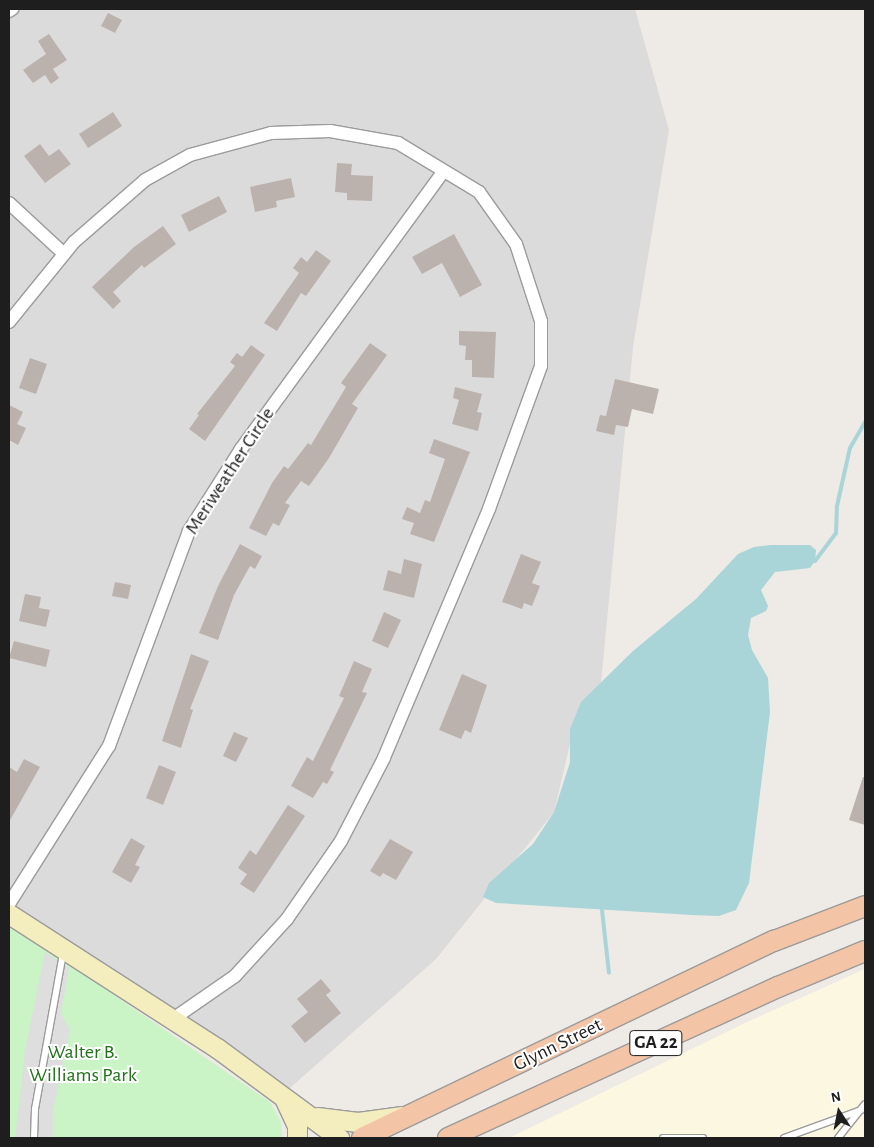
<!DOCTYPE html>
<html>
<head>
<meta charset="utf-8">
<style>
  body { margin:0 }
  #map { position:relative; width:874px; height:1147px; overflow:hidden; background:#eeeae5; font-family:"Alegreya Sans",sans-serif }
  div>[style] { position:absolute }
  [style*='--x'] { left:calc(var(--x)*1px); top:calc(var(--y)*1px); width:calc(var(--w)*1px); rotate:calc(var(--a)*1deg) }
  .residential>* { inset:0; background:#dcdbdb }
  .education>* { inset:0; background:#fcf7e0 }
  .park>* { inset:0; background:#caf4c6 }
  .parking>* { inset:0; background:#dedede }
  .water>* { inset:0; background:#a9d5d8 }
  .stream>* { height:4px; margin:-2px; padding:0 2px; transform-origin:2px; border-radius:2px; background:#a9d5d8 }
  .building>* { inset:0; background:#bbb2ae }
  .roads { filter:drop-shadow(1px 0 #9b9b9b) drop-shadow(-1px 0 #9b9b9b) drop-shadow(0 1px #9b9b9b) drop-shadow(0 -1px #9b9b9b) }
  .service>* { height:6px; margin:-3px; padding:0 3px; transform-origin:3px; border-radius:3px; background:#fff }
  .minor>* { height:12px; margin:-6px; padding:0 6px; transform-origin:6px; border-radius:6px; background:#fff }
  .secondary>* { height:19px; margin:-9.5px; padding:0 9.5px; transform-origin:9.5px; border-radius:9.5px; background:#f4edbd }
  .primary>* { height:20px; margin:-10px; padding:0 10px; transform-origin:10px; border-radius:10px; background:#f3c4a5 }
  span { translate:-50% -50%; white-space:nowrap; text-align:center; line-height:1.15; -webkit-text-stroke:4px #fff; paint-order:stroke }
  .shield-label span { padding:1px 4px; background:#fff; border:1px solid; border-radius:4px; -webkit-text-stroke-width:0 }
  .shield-label { font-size:19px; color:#1e1e1e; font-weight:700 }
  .street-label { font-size:20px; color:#1e1e1e }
  .park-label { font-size:20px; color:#1d7315 }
  .frame { position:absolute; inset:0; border:10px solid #1e1e1e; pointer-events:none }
  .north { position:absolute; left:814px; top:1087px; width:50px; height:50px; -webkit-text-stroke:4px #fff; paint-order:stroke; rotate:349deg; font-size:14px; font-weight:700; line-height:20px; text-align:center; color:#1e1e1e }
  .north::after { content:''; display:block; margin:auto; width:18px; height:22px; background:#1e1e1e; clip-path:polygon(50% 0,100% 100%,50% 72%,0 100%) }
</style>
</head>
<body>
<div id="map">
  <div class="residential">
    <div style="clip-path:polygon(9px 9px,635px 9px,669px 130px,633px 347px,601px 683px,570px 744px,554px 812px,436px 959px,282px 1095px,9px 915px)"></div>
  </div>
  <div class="education">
    <div style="clip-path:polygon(865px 969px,865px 1138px,509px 1138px,745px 1023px)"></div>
  </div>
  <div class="park">
    <div style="clip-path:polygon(9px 923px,270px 1102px,281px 1122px,282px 1138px,9px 1138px)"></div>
  </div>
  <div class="parking">
    <div style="clip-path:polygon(45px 952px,69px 968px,61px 1014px,70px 1030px,53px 1112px,53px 1138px,15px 1138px,25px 1050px)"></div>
  </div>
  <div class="water">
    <div style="clip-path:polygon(771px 545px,810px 545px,816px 550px,815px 561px,810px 568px,775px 572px,761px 590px,768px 606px,766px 611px,751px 618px,748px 635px,752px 650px,768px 678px,770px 712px,749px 883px,736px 910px,719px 916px,692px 915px,496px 903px,483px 897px,489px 883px,533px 844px,554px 812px,570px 762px,570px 729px,581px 702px,633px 651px,696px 599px,738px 554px,754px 547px)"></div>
  </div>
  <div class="stream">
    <div style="--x:815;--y:561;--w:35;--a:-53"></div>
    <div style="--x:836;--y:533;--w:27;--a:-88"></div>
    <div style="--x:837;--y:506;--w:59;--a:-77.4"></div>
    <div style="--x:850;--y:448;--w:30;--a:-60"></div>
    <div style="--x:602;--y:910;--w:63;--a:83.7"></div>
  </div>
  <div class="building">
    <div style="clip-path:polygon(108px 13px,122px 20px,115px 33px,101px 26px)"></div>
    <div style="clip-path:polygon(49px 34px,67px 60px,53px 69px,59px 78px,51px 84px,45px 75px,33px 83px,23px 70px,46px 54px,38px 41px)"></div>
    <div style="clip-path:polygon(113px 112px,122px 126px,88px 148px,79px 134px)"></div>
    <div style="clip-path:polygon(40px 144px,49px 156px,59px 149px,71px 164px,45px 183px,24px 156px)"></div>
    <div style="clip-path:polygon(337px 163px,352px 164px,351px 175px,373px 176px,372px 201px,347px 200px,347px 193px,335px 192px)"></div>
    <div style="clip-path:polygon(291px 178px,295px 197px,276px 201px,277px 207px,255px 212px,250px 187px)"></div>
    <div style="clip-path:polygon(219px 196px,227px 212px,189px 232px,181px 215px)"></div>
    <div style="clip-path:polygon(163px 226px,176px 244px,144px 268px,142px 265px,113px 292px,121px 301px,113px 309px,92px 287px,134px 247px)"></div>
    <div style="clip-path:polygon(454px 234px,482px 285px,460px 297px,442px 263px,422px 274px,412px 257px)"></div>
    <div style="clip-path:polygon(316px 250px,331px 261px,306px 296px,301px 293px,277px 331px,264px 323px,299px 273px,293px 268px,301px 257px,307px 262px)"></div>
    <div style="clip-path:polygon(459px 331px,496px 332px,494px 378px,472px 377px,472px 360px,465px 360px,466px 346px,459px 345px)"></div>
    <div style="clip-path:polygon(370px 343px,387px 355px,352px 404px,358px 408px,329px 458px,309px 486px,301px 481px,285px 503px,290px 505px,279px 526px,273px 523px,266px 536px,249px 528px,272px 483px,284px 466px,288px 469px,308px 443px,311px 445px,346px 387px,341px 383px)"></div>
    <div style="clip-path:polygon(251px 345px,265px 355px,205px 441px,189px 429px,199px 415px,197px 414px,235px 366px,230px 362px,237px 353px,242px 357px)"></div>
    <div style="clip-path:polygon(30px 358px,47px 364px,36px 394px,19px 388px)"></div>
    <div style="clip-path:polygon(615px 379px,659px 389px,653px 414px,632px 409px,628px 427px,616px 425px,614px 435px,596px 431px,600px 415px,606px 416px)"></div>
    <div style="clip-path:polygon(455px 387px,482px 394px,477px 412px,482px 413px,478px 431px,452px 424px,459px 400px,453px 398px)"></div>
    <div style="clip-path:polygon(9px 405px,23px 412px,17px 424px,26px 428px,18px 445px,9px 440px)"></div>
    <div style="clip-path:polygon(434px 439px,470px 452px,434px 542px,410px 534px,414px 523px,402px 519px,407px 507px,420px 513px,425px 500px,430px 502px,445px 459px,429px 453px)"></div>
    <div style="clip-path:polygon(240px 544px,262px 556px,255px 569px,250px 566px,234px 595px,218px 640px,199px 633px,218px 586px)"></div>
    <div style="clip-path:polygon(521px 554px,541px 562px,532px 583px,540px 586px,532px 606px,524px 603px,522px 609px,502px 602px)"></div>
    <div style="clip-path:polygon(404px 559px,422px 564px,414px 598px,383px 590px,388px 570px,401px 574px)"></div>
    <div style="clip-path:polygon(115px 582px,131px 585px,128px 599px,112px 596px)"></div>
    <div style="clip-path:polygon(25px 594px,41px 597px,39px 608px,50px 610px,46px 627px,19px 621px)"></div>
    <div style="clip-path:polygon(384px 612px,401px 620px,388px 648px,372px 641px)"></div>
    <div style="clip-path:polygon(14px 641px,50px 650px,46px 667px,9px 658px)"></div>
    <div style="clip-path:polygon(191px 654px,209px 661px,190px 709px,193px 710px,181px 748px,162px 741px)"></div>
    <div style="clip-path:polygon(354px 661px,372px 669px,362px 692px,367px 693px,330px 770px,334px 772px,327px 784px,323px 782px,313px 798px,291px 786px,307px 757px,313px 761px,344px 698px,339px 696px)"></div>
    <div style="clip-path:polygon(462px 674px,487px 685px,471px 733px,465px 730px,461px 739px,439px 730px)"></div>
    <div style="clip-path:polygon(234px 732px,248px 738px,236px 762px,223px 756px)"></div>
    <div style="clip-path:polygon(24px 759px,40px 767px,9px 822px,9px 767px,17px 772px)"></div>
    <div style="clip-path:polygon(159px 765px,176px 772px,163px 805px,146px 798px)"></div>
    <div style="clip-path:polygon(863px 777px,865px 777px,865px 825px,849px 820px)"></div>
    <div style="clip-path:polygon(288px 805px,305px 816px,254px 893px,240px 884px,247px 874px,238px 868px,250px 850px,256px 855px)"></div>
    <div style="clip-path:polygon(131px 838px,145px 846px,135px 865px,140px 867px,131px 883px,112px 872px)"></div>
    <div style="clip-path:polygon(390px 839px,413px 852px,396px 880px,383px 873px,380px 877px,370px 871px)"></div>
    <div style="clip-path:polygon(321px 979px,331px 991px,326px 995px,341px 1013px,305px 1043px,291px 1026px,308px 1012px,297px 999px)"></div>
  </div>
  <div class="roads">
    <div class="service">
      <div style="--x:34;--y:1138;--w:29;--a:-88"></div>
      <div style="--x:35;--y:1109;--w:158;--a:-79.8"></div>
      <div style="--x:663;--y:1138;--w:40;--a:0"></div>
      <div style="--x:784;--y:1138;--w:82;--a:-20"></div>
      <div style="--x:838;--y:1138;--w:43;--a:-51.5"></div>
    </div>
    <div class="minor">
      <div style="--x:9;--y:11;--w:4;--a:-34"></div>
      <div style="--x:9;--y:203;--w:75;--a:42.8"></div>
      <div style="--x:9;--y:322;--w:103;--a:-50.9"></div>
      <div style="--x:74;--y:242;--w:94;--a:-41.1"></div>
      <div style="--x:145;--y:180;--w:51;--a:-29.1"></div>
      <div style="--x:190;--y:155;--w:84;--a:-15.2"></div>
      <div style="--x:271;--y:133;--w:59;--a:-1.9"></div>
      <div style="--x:330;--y:131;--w:69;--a:10"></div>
      <div style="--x:398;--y:143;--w:95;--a:31.2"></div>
      <div style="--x:479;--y:192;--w:64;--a:54.6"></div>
      <div style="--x:516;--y:244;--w:81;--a:72"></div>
      <div style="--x:541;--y:321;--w:45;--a:90"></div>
      <div style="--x:541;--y:366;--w:152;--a:110"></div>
      <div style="--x:489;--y:509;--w:270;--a:112.9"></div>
      <div style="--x:384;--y:758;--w:93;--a:117.4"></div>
      <div style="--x:341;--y:841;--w:95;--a:124.7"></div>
      <div style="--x:287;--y:919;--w:77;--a:132.4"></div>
      <div style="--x:235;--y:976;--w:75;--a:145.3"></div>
      <div style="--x:9;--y:904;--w:187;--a:-57.7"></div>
      <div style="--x:109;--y:746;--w:229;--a:-69.6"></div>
      <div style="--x:189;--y:531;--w:97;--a:-57.6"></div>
      <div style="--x:241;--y:449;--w:344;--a:-53.9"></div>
    </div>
    <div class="secondary">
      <div style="--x:9;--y:914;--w:247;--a:32.8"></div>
      <div style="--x:217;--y:1048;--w:152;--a:36.4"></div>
      <div style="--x:284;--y:1098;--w:31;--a:65"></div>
      <div style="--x:297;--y:1126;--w:12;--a:90"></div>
      <div style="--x:317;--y:1117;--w:41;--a:7"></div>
      <div style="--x:358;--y:1122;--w:43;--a:-7.9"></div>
    </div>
    <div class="primary">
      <div style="--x:362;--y:1138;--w:457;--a:-25.6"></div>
      <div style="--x:774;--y:941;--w:97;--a:-21"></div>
      <div style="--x:448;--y:1138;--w:363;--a:-24.6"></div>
      <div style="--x:778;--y:987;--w:94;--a:-22.5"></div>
    </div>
  </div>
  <div class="shield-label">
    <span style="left:656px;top:1043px">GA 22</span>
  </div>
  <div class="street-label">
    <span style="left:230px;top:471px;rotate:-57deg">Meriweather Circle</span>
    <span style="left:558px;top:1045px;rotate:-26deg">Glynn Street</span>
  </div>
  <div class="park-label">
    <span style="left:83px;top:1064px">Walter B.<br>Williams Park</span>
  </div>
  <div class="frame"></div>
  <div class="north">N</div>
</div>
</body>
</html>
